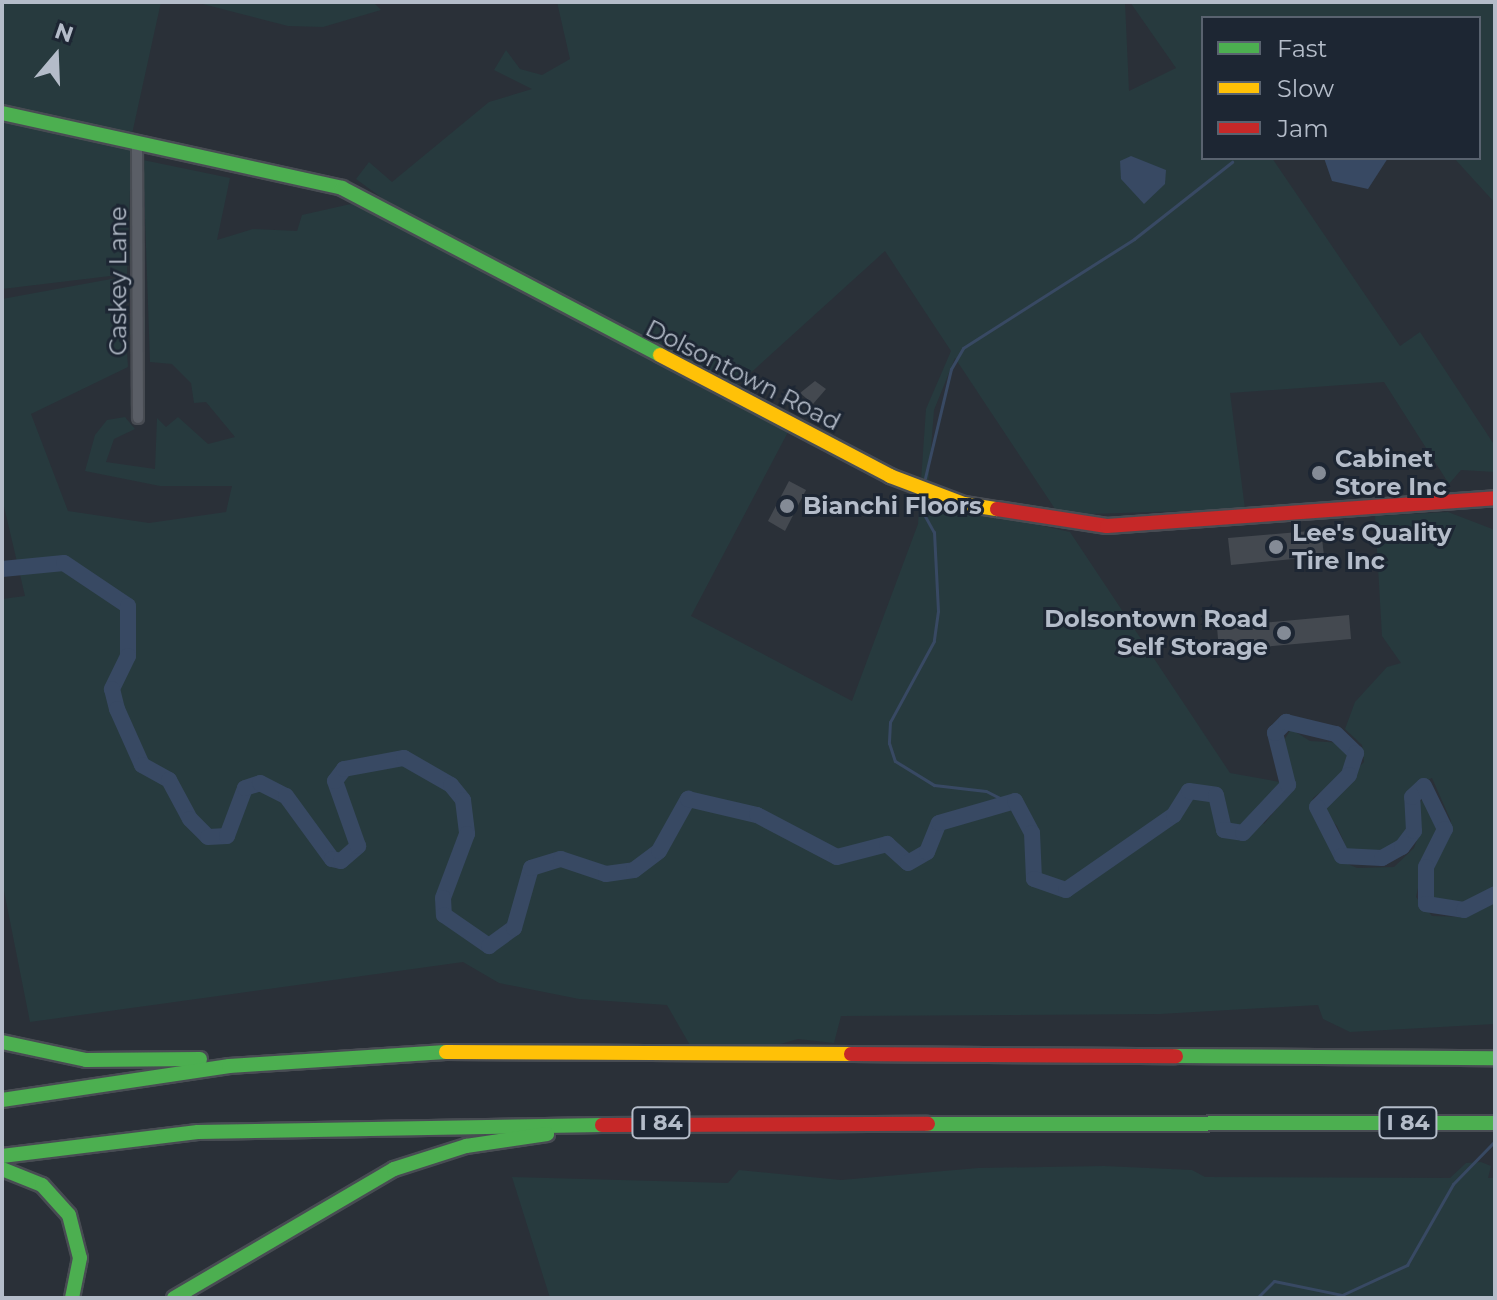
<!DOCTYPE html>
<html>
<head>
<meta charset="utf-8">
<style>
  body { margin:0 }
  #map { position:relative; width:1497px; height:1300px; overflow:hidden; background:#2a3038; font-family:Montserrat,sans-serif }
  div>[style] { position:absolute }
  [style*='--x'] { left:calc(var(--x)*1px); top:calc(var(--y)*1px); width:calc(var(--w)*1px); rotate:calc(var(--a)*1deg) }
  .green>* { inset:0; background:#273a3e }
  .water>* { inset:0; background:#384963 }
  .stream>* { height:3px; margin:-1.5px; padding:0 1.5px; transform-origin:1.5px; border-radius:1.5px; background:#384963 }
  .river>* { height:16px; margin:-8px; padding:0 8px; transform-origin:8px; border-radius:8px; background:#384963 }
  .building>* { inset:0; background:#444950 }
  .roads { filter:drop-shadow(2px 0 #484c53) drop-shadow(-2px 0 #484c53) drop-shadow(0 2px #484c53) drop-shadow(0 -2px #484c53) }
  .street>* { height:10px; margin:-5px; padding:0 5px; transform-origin:5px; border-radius:5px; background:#5a5e66 }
  .fast>* { height:14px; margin:-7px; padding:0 7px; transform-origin:7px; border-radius:7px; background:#4caf50 }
  .slow>* { height:14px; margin:-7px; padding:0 7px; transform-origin:7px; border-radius:7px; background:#ffc107 }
  .jam>* { height:14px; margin:-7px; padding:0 7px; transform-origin:7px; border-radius:7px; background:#c62828 }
  .dots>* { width:22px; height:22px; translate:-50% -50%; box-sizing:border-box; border:4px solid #1d2633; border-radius:50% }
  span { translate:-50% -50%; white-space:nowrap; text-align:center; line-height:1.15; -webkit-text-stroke:6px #1d2633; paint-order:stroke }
  .shield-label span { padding:2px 6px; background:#1d2633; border:2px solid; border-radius:6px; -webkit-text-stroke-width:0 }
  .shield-label { font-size:22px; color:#b4bcc9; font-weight:700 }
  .street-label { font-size:24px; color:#b4bcc9 }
  .poi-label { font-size:24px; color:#b4bcc9; font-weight:700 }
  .left { translate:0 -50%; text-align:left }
  .right { translate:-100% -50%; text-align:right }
  .frame { position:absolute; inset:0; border:4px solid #b4bcc9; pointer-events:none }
  .legend { position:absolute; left:1201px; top:16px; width:280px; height:144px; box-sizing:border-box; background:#1d2633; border:2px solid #59626f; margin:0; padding:10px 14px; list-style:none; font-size:24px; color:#b4bcc9 }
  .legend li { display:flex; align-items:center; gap:16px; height:40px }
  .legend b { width:40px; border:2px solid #59626f }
  .north { position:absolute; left:16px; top:16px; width:80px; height:80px; -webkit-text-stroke:6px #1d2633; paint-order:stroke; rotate:19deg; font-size:22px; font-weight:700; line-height:32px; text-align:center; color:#b4bcc9 }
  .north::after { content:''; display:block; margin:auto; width:28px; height:36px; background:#b4bcc9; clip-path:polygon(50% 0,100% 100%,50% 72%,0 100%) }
</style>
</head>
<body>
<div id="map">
  <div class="green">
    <div style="clip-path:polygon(2px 2px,161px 2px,132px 134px,127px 274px,2px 289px)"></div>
    <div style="clip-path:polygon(195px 2px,373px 2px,381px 10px,323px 27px,288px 26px)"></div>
    <div style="clip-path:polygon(557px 2px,1125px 2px,1129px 91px,1176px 68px,1130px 2px,1495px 2px,1495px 203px,1454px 158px,1479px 158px,1479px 18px,1203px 18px,1203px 158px,1272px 158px,1400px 346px,1420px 332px,1495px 446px,1495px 472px,1461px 470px,1449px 484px,1384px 382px,1230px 393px,1245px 509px,1059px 515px,955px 358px,934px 410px,927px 500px,1070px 532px,1230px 773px,1286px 783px,1257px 813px,1264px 824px,1296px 785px,1283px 742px,1291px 729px,1310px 741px,1345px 743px,1353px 757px,1348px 771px,1313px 798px,1311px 812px,1336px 859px,1357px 868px,1394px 867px,1414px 848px,1421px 829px,1416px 808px,1424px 797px,1440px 828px,1425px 857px,1416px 897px,1432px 916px,1466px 917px,1495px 899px,1495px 1024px,1350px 1032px,1323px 1019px,1318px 1005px,1160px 1014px,841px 1016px,834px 1043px,798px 1039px,724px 1060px,691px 1047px,667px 1005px,579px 999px,499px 983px,463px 962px,30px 1022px,2px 881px,2px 599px,25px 596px,2px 498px,2px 299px,122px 277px,128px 367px,31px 414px,68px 511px,149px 523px,226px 512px,232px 486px,160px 486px,85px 471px,95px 435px,107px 420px,125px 417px,135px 429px,114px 439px,106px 462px,155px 469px,157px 418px,166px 427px,178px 417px,208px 444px,235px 437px,206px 402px,194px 403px,191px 383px,172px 364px,150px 362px,143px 160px,230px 178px,217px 240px,253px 229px,297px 231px,302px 215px,355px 203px,788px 432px,691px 616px,852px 701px,918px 524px,926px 409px,951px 351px,885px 251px,735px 387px,390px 204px,356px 179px,369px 162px,392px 182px,489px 102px,532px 89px,494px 70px,506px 50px,520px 69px,542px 75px,570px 59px)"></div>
    <div style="clip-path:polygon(1448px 512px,1495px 530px,1495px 885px,1466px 905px,1429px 899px,1427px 888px,1451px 821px,1432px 778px,1414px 786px,1405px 800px,1409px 828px,1397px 847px,1350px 856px,1337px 826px,1323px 812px,1324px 803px,1364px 762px,1362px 745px,1345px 729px,1355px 702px,1387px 667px,1401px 663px,1382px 636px,1375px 516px)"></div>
    <div style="clip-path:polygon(1481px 1162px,1491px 1166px,1488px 1178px,1495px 1178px,1495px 1298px,550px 1298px,512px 1177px,728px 1183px,739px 1170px,841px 1180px,978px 1168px,1104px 1166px,1192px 1170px,1205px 1177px,1450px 1178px,1466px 1163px)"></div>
  </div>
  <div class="water">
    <div style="clip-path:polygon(1131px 156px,1166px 170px,1165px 184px,1144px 204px,1121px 179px,1120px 161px)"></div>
    <div style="clip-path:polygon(1324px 158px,1388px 158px,1368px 189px,1332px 181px)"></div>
  </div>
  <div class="stream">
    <div style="--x:925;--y:478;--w:112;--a:-76.6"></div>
    <div style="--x:951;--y:369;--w:24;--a:-60"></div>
    <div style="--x:963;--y:348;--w:203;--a:-32.5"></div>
    <div style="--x:1134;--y:239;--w:125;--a:-38.2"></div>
    <div style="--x:916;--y:500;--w:37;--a:61"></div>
    <div style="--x:934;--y:532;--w:79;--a:87.1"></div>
    <div style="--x:938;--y:611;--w:30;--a:98"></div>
    <div style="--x:934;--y:641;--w:92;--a:118.5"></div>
    <div style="--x:890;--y:722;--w:21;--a:93"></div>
    <div style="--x:889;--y:743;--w:19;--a:72"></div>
    <div style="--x:895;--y:761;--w:46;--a:31.6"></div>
    <div style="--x:934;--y:785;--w:52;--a:6.6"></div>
    <div style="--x:986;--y:791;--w:25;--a:27"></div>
    <div style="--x:1257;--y:1298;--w:24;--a:-45"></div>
    <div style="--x:1274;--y:1281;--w:69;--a:11.6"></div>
    <div style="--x:1342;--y:1295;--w:72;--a:-24.8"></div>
    <div style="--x:1407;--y:1265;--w:93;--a:-60.4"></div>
    <div style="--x:1453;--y:1184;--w:60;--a:-45.7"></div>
  </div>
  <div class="river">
    <div style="--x:2;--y:569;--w:62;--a:-5.5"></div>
    <div style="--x:64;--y:563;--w:77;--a:33.9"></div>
    <div style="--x:128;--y:606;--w:50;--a:90"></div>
    <div style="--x:128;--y:656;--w:37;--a:116"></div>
    <div style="--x:112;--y:689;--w:21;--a:76"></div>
    <div style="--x:117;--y:709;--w:61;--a:65.9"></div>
    <div style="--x:142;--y:765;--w:31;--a:29"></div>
    <div style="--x:169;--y:780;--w:44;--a:61.7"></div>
    <div style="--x:190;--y:819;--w:25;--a:45"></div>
    <div style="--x:208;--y:837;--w:19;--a:-3"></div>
    <div style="--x:227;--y:836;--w:51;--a:-69.4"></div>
    <div style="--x:245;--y:788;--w:16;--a:-18"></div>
    <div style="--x:260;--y:783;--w:29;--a:27"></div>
    <div style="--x:286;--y:796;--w:78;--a:53.9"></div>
    <div style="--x:332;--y:859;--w:9;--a:13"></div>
    <div style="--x:341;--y:861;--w:23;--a:-41"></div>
    <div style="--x:358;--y:846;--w:69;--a:-109.5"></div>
    <div style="--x:335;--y:781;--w:15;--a:-53"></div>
    <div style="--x:344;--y:769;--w:61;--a:-10.4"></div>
    <div style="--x:404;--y:758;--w:54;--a:29.9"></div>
    <div style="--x:451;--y:785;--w:19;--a:51"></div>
    <div style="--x:463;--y:800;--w:34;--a:83"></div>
    <div style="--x:467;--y:834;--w:68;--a:110.6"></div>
    <div style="--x:443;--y:898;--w:17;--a:87"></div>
    <div style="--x:444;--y:915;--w:55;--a:34.6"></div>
    <div style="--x:489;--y:946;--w:31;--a:-36"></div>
    <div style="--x:514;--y:928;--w:62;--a:-74.2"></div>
    <div style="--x:531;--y:868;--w:31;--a:-17"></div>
    <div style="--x:561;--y:859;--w:47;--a:18.4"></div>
    <div style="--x:606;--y:874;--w:28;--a:-8"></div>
    <div style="--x:634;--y:870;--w:31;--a:-37"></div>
    <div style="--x:659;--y:851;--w:60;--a:-60.9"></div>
    <div style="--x:688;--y:799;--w:71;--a:13.1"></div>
    <div style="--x:757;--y:815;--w:90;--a:27.7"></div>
    <div style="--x:837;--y:857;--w:52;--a:-14.6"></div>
    <div style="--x:887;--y:844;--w:28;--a:42"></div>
    <div style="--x:908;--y:863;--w:22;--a:-30"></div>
    <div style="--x:927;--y:852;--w:31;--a:-68"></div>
    <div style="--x:939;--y:823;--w:79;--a:-16.1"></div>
    <div style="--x:1015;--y:801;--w:36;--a:62"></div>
    <div style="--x:1032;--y:833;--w:46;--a:87.5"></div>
    <div style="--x:1034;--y:879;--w:34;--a:19"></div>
    <div style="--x:1066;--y:890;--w:131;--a:-34.8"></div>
    <div style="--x:1174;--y:815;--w:28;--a:-58"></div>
    <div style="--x:1189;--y:791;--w:27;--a:8"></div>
    <div style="--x:1216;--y:795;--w:36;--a:77"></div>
    <div style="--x:1224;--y:830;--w:19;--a:9"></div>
    <div style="--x:1243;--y:833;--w:66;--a:-46.8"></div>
    <div style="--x:1288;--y:785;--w:54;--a:-104"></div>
    <div style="--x:1275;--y:733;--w:16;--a:-45"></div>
    <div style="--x:1286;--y:722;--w:51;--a:13.5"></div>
    <div style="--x:1336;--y:734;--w:28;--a:44"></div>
    <div style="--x:1356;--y:753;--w:23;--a:108"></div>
    <div style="--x:1349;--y:775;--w:45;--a:135"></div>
    <div style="--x:1317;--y:807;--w:55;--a:63"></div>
    <div style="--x:1342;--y:856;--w:40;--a:2.9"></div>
    <div style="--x:1382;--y:858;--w:23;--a:-29"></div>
    <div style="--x:1402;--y:847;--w:20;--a:-53"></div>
    <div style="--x:1414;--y:831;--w:34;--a:-93"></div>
    <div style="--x:1412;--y:797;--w:16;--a:-43"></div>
    <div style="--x:1424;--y:786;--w:48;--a:64"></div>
    <div style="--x:1445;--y:829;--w:42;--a:116.6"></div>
    <div style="--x:1426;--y:867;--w:37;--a:90"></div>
    <div style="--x:1426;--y:904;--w:38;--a:9"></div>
    <div style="--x:1464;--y:910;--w:35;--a:-27"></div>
  </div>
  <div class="building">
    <div style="clip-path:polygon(815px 381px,826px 389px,813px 404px,800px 393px)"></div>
    <div style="clip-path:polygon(789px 481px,806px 490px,785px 531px,768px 521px)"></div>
    <div style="clip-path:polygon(1321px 530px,1324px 556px,1231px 565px,1228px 538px)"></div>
    <div style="clip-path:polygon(1349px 615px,1351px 639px,1219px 651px,1217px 627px)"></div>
  </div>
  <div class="roads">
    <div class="street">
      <div style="--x:137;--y:144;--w:274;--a:89.8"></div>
    </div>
    <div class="fast">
      <div style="--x:2;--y:113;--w:348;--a:12.4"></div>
      <div style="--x:342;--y:188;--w:359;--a:27.7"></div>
      <div style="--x:2;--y:1042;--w:86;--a:12.1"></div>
      <div style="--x:86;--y:1060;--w:114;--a:-0.5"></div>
      <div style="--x:1176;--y:1056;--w:319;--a:0.4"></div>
      <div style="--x:2;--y:1100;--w:230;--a:-8.5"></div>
      <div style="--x:229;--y:1066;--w:217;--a:-3.7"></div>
      <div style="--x:928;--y:1124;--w:567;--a:-0.1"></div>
      <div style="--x:2;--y:1156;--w:197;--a:-7"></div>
      <div style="--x:198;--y:1132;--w:404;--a:-1"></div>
      <div style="--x:2;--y:1169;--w:43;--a:21.8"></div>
      <div style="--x:42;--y:1185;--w:40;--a:48"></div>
      <div style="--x:69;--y:1215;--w:44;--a:75.7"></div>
      <div style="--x:80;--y:1258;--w:41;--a:101.3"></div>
      <div style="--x:174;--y:1298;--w:255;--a:-30.4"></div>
      <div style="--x:394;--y:1169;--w:76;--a:-17.7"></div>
      <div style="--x:466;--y:1146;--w:82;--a:-8.4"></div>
    </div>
    <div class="slow">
      <div style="--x:660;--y:355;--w:260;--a:27.7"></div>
      <div style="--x:890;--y:476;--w:79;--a:20.7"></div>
      <div style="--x:964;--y:504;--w:33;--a:9"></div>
      <div style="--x:446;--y:1052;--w:405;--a:0.3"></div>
    </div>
    <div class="jam">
      <div style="--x:997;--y:509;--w:111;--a:8.8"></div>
      <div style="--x:1107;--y:526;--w:389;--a:-4.1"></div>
      <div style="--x:851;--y:1054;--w:325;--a:0.4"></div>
      <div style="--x:602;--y:1125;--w:326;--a:-0.2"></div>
    </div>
  </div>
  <div class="dots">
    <div style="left:1319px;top:473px;background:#848b96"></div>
    <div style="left:787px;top:506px;background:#848b96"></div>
    <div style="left:1276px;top:547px;background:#848b96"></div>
    <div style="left:1284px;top:633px;background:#848b96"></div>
  </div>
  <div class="shield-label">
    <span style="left:661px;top:1123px">I 84</span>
    <span style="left:1408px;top:1123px">I 84</span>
  </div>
  <div class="street-label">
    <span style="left:118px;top:281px;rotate:-90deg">Caskey Lane</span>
    <span style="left:743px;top:375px;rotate:27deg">Dolsontown Road</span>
  </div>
  <div class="poi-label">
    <span class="left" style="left:1335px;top:473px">Cabinet<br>Store Inc</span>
    <span class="left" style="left:803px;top:506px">Bianchi Floors</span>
    <span class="left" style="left:1292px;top:547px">Lee's Quality<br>Tire Inc</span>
    <span class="right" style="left:1268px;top:633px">Dolsontown Road<br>Self Storage</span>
  </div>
  <div class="frame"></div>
  <ul class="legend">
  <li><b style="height:10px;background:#4caf50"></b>Fast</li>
  <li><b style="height:10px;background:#ffc107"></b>Slow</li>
  <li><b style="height:10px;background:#c62828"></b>Jam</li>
  </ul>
  <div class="north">N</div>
</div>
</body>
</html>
